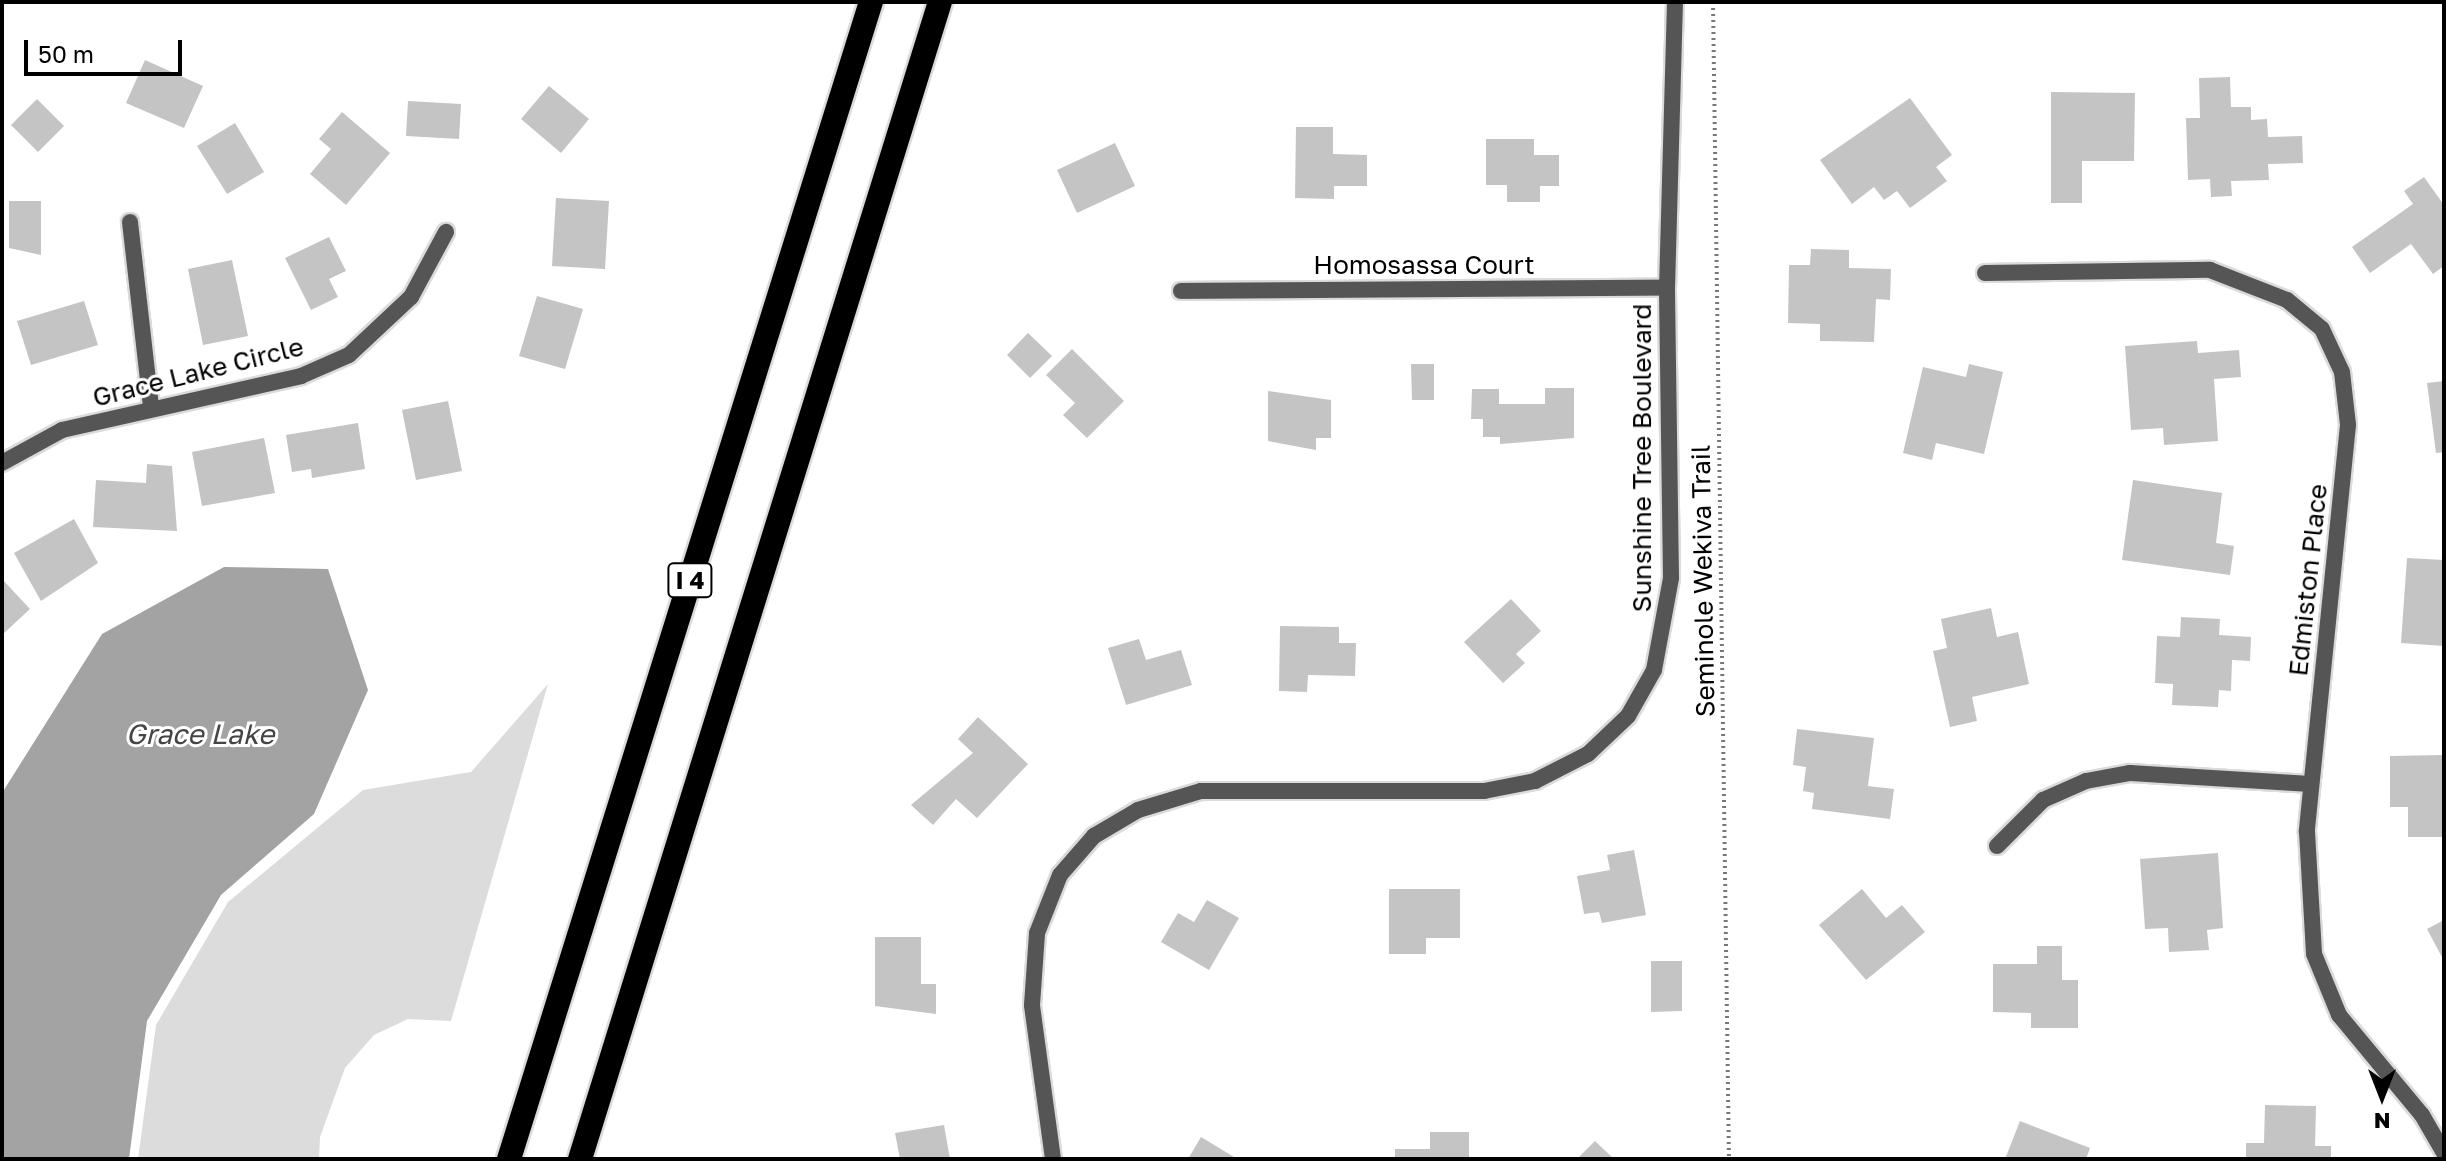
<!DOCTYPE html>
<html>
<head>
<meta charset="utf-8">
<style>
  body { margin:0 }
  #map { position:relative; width:2446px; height:1161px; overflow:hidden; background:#fff; font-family:"Golos Text",sans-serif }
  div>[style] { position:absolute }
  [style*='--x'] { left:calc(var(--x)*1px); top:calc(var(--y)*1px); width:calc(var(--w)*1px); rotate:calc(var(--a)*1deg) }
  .green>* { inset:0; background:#dcdcdc }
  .water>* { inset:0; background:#a3a3a3 }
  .building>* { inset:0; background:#c4c4c4 }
  .path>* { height:4px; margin-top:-2px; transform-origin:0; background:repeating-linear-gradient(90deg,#777 0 2px,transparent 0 6px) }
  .roads { filter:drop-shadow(2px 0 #dbdbdb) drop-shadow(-2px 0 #dbdbdb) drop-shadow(0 2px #dbdbdb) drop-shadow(0 -2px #dbdbdb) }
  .street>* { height:16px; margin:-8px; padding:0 8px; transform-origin:8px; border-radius:8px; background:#555 }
  .highway>* { height:24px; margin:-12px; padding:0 12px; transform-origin:12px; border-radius:12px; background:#000 }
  span { translate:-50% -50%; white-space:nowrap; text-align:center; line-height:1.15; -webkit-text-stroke:6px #fff; paint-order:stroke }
  .shield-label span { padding:2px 6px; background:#fff; border:2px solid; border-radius:6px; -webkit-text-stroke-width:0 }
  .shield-label { font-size:24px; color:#000; font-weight:700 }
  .street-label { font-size:26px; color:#000 }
  .water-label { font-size:28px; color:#444; font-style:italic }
  .frame { position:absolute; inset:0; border:4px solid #000; pointer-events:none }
  .north { position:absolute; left:2342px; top:1057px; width:80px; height:80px; -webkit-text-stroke:6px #fff; paint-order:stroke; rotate:180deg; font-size:22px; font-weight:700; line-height:32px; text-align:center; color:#000 }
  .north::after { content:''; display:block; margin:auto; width:28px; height:36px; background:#000; clip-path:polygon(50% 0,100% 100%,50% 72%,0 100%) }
  .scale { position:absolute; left:24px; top:40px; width:158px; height:36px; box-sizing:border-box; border:4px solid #000; border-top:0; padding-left:10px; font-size:24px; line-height:28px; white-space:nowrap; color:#000; -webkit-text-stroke:6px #fff; paint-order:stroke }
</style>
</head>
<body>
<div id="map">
  <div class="green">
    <div style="clip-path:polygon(548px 684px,451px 1021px,408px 1019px,374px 1035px,345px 1068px,320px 1137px,319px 1159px,138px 1159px,156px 1025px,228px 902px,363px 790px,471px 772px)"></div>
  </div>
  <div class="water">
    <div style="clip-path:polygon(224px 567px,328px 569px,368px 690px,314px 814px,221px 895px,147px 1021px,129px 1159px,2px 1159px,2px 793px,102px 634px)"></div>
  </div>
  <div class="building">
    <div style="clip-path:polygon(145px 60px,203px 86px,184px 128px,126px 103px)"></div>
    <div style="clip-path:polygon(2230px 77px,2231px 107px,2251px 107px,2251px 120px,2267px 119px,2268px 137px,2302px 136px,2303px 163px,2268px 164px,2269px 180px,2231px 181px,2232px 196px,2211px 197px,2210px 179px,2188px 180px,2186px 118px,2200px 118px,2199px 78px)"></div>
    <div style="clip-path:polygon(549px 86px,589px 119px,561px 153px,521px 119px)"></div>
    <div style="clip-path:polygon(2051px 92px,2135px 93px,2134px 161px,2082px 161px,2082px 203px,2051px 203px)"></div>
    <div style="clip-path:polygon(1910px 98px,1952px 155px,1936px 167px,1947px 181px,1910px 208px,1897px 191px,1884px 200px,1874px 187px,1852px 204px,1820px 160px)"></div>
    <div style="clip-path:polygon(37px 99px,64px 126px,38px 152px,11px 125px)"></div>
    <div style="clip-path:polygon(408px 101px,461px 104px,459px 139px,406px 136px)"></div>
    <div style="clip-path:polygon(342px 112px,390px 153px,346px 205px,310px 174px,331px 149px,319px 139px)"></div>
    <div style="clip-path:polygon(235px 123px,264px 172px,227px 194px,197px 146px)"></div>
    <div style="clip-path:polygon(1296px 127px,1333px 127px,1333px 154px,1367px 155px,1367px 186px,1334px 186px,1334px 199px,1295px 198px)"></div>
    <div style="clip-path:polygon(1486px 139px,1534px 139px,1534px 155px,1559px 155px,1559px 186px,1540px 186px,1540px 202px,1507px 202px,1507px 185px,1486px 185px)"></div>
    <div style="clip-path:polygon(1115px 143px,1135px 186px,1077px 213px,1057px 170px)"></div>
    <div style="clip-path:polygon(2424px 177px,2444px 205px,2444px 266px,2433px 274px,2411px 244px,2370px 273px,2352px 247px,2413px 204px,2404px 191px)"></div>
    <div style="clip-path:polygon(556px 198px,609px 201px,605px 269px,552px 266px)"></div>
    <div style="clip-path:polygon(9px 201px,41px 201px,41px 255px,9px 248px)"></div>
    <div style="clip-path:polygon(329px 237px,346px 271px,329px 279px,338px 297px,311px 310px,285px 258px)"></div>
    <div style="clip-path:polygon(1811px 249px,1849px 250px,1849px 268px,1891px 269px,1890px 300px,1876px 299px,1874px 342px,1820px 341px,1820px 324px,1788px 323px,1789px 265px,1810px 265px)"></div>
    <div style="clip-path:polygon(232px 260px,248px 336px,203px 345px,188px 269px)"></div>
    <div style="clip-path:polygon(537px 296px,583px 309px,565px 369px,519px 356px)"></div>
    <div style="clip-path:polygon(84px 301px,98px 345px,31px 365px,17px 321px)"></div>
    <div style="clip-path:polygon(1028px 333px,1052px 356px,1030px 378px,1007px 355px)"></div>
    <div style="clip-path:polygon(2197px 341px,2198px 353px,2239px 350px,2241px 377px,2214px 379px,2218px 441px,2164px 445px,2163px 428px,2131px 430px,2125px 346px)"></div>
    <div style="clip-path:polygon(1072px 349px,1124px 401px,1087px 438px,1063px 415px,1075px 403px,1046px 375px)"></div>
    <div style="clip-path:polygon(1411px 364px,1434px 364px,1434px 400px,1412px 400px)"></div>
    <div style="clip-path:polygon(1969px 364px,2003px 372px,1984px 454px,1936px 443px,1932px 460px,1903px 453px,1923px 367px,1966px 377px)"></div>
    <div style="clip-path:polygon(2444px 381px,2444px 452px,2436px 453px,2427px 383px)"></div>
    <div style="clip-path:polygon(1545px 388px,1574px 388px,1574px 438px,1500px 444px,1500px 437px,1483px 437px,1483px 419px,1471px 419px,1472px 389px,1499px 389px,1499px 404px,1545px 404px)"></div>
    <div style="clip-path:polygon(1268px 391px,1331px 400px,1331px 438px,1316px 438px,1316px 450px,1268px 441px)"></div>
    <div style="clip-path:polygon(448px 401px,462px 471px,416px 480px,402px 410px)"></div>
    <div style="clip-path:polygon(358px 423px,365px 469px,312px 478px,311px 469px,292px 472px,286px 435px)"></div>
    <div style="clip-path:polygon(264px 438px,275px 493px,202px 506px,192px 452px)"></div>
    <div style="clip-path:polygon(147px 464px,172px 466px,177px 531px,93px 527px,96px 480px,146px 483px)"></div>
    <div style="clip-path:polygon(2133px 480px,2222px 493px,2216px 543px,2234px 546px,2230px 575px,2122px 560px)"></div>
    <div style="clip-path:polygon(74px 519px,98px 563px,41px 601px,14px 553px)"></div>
    <div style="clip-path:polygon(2407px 558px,2444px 560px,2444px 646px,2401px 643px)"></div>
    <div style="clip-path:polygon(2px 579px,30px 609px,2px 635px)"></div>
    <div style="clip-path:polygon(1511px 599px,1541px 631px,1516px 654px,1525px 663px,1503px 683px,1464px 642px)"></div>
    <div style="clip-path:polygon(1991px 608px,1997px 637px,2018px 632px,2029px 684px,1972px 697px,1977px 721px,1950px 727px,1933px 651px,1947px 648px,1941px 619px)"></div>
    <div style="clip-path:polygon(2181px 617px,2220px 619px,2219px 635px,2251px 637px,2250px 661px,2232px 660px,2231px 691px,2219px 690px,2218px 707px,2172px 705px,2173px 684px,2155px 683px,2157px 636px,2180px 637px)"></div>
    <div style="clip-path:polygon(1280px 626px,1339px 627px,1339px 643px,1356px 643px,1355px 676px,1308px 675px,1307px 692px,1279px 691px)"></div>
    <div style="clip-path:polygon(1139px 639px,1146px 660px,1181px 650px,1192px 685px,1126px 705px,1108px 648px)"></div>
    <div style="clip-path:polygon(978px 717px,1028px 764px,977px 818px,956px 799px,933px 825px,911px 805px,973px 753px,958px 739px)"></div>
    <div style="clip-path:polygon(1797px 729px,1874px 738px,1868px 786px,1894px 789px,1890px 819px,1812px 809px,1814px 793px,1803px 791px,1806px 767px,1793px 765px)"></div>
    <div style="clip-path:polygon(2444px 755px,2444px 837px,2408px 837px,2408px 807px,2390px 807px,2390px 756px)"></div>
    <div style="clip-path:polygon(1634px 850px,1646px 915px,1602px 923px,1599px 912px,1584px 914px,1577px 876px,1610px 870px,1607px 855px)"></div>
    <div style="clip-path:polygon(2218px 853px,2223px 928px,2207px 930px,2209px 950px,2169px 952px,2168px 928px,2145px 929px,2140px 859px)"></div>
    <div style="clip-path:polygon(1389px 889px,1460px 889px,1460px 938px,1426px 938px,1426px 954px,1389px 954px)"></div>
    <div style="clip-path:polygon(1862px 889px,1886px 918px,1902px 905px,1925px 932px,1866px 980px,1819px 925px)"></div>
    <div style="clip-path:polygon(1207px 900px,1239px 918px,1209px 970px,1161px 942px,1178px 913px,1194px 922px)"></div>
    <div style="clip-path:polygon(2444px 920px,2444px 961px,2427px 929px)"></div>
    <div style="clip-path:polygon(875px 937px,921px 937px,921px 984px,936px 984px,936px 1014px,875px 1006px)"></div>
    <div style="clip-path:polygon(2037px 946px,2062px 946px,2062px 980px,2078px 980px,2078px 1028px,2031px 1028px,2031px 1013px,1993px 1012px,1993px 964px,2037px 964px)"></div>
    <div style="clip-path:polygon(1651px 961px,1682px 961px,1682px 1011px,1651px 1012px)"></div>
    <div style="clip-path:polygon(2265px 1105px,2316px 1106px,2315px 1146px,2331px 1146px,2331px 1159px,2246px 1159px,2246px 1143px,2264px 1143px)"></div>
    <div style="clip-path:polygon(2020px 1121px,2090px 1148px,2086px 1159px,2005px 1159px)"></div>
    <div style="clip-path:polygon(944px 1125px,950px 1159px,900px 1159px,895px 1133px)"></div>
    <div style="clip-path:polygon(1430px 1132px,1469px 1132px,1469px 1159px,1395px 1159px,1395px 1149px,1430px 1149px)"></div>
    <div style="clip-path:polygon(1201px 1137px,1234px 1157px,1233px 1159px,1188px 1159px)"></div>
    <div style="clip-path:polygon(1595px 1141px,1614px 1159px,1577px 1159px)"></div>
  </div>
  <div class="path">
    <div style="--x:1713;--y:2;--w:1157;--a:89.21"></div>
  </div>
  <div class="roads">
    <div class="street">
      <div style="--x:130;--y:222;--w:186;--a:83.5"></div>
      <div style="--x:1985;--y:273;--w:225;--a:-0.8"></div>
      <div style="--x:2210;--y:270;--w:83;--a:21.3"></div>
      <div style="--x:2287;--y:300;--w:45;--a:39.6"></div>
      <div style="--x:2322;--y:329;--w:47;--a:65.1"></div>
      <div style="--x:2342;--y:372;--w:53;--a:83.5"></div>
      <div style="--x:2348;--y:425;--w:409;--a:95.8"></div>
      <div style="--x:2307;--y:832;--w:122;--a:86.7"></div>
      <div style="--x:2314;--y:954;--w:66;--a:67.7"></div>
      <div style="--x:2339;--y:1015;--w:130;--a:50.3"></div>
      <div style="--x:2422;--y:1115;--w:44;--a:59.9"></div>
      <div style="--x:1181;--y:291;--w:486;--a:-0.4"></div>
      <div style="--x:2;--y:463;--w:68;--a:-28.8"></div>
      <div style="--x:62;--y:430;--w:245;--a:-12.7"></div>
      <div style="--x:301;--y:376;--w:52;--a:-23.6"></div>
      <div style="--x:349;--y:355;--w:85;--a:-43.1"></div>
      <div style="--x:411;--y:297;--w:74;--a:-61.7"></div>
      <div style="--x:1997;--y:846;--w:65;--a:-45"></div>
      <div style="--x:2043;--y:800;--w:47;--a:-23.8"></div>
      <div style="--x:2086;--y:781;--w:45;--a:-10.3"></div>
      <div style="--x:2130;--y:773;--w:181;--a:3.5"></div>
      <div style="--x:1053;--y:1159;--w:155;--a:-97.8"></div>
      <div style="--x:1032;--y:1005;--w:72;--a:-86"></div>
      <div style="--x:1037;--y:933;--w:62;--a:-68.4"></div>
      <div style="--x:1060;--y:875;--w:52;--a:-48.9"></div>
      <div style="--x:1094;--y:836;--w:51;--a:-30.6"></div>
      <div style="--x:1138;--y:810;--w:66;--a:-16.8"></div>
      <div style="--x:1201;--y:791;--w:283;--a:0"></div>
      <div style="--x:1484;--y:791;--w:52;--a:-11.1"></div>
      <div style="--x:1535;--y:781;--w:59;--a:-27"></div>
      <div style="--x:1588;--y:754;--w:55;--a:-43.5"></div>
      <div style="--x:1628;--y:716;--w:53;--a:-60.5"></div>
      <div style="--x:1654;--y:670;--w:94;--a:-79.5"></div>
      <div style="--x:1671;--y:578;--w:290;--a:-90.8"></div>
      <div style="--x:1667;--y:288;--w:286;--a:-88.4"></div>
    </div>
    <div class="highway">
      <div style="--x:509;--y:1159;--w:1212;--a:-72.63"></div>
      <div style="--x:580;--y:1159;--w:1212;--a:-72.72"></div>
    </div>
  </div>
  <div class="shield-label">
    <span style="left:690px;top:580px">I 4</span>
  </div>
  <div class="street-label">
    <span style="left:1424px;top:265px">Homosassa Court</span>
    <span style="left:198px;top:372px;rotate:-14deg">Grace Lake Circle</span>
    <span style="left:1642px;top:458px;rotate:-90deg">Sunshine Tree Boulevard</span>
    <span style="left:2308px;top:580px;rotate:-84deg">Edmiston Place</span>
    <span style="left:1703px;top:581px;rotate:-91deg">Seminole Wekiva Trail</span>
  </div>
  <div class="water-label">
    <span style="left:200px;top:734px">Grace Lake</span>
  </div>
  <div class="frame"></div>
  <div class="north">N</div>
  <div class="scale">50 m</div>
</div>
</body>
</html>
